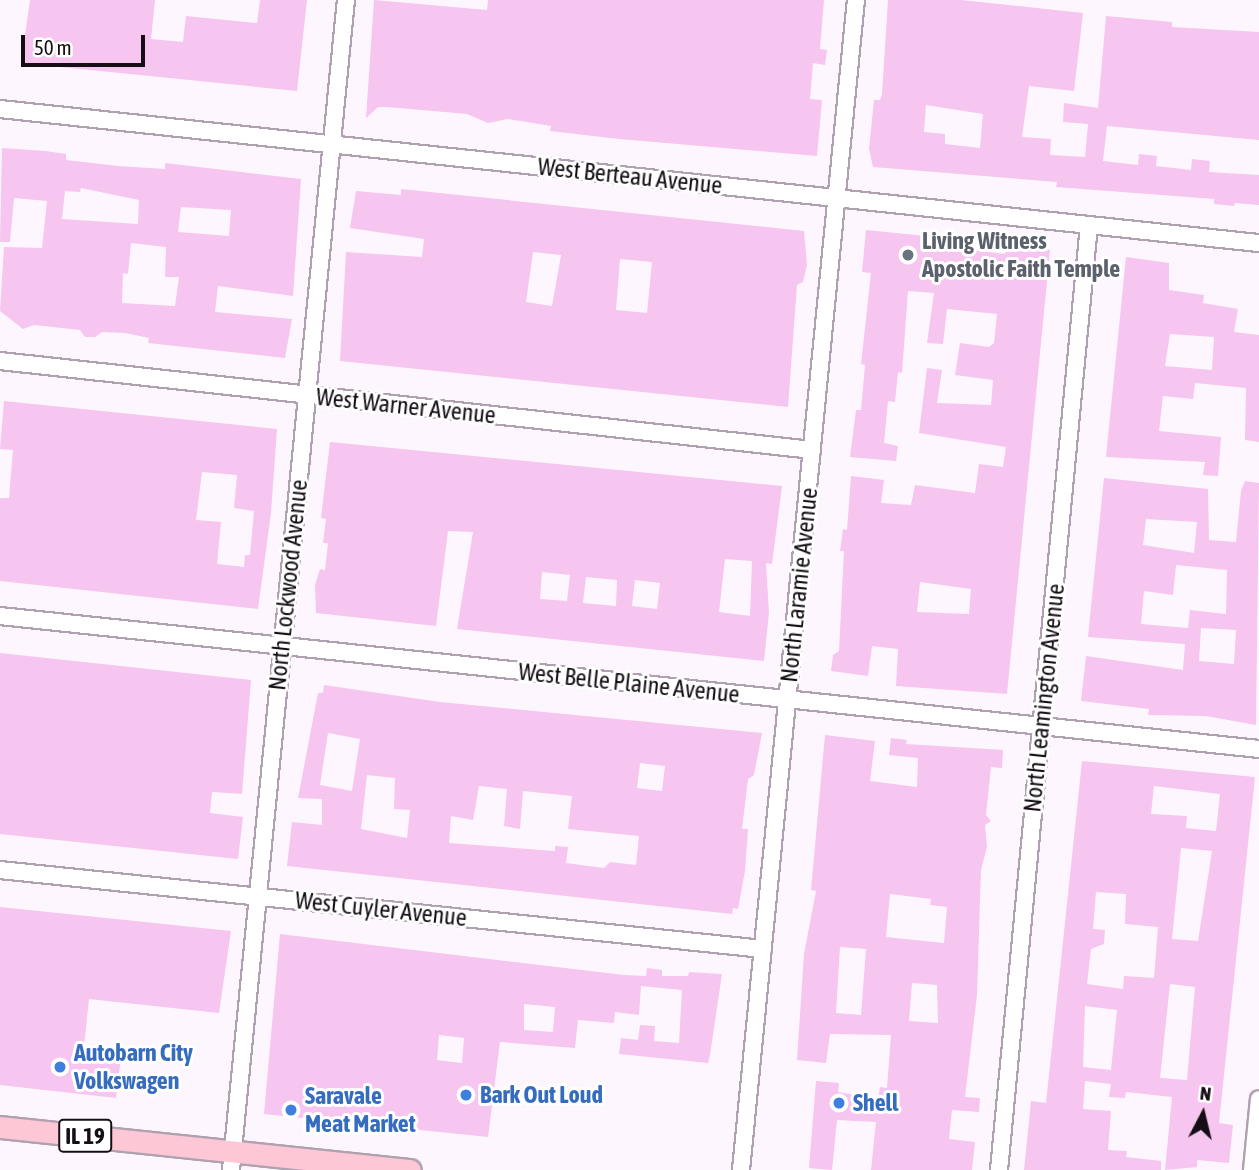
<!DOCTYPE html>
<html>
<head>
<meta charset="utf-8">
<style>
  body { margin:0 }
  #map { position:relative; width:1259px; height:1170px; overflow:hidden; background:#fdf6fe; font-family:"Asap Condensed",sans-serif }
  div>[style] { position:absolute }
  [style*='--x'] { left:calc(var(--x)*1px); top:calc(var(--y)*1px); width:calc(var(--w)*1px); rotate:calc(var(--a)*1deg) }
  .building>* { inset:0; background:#f6c5f0 }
  .roads { filter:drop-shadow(2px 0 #b0a1b1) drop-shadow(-2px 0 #b0a1b1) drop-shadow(0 2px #b0a1b1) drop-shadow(0 -2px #b0a1b1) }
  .minor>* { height:16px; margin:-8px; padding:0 8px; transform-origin:8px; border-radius:8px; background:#fff }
  .major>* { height:21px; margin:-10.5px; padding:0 10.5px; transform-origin:10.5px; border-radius:10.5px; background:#fdc7d6 }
  .dots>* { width:19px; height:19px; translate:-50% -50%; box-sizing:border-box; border:4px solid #fff; border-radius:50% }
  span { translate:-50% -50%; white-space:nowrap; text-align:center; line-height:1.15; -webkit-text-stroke:6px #fff; paint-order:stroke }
  .shield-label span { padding:2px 5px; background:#fff; border:2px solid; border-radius:5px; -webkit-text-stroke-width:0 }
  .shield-label { font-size:23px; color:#150f15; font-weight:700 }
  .street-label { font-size:24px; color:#150f15 }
  .worship-label { font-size:24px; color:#5b616d; font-weight:700 }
  .left { translate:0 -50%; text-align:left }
  .shop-label { font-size:24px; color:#366cbe; font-weight:700 }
  .north { position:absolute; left:1168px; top:1079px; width:70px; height:70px; -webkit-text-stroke:5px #fff; paint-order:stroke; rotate:7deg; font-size:19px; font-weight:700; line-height:28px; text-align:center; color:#150f15 }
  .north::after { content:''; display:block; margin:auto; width:24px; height:32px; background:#150f15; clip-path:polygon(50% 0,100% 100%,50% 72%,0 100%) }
  .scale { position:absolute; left:21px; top:35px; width:124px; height:32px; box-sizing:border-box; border:4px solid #150f15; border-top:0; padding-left:9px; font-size:21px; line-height:24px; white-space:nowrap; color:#150f15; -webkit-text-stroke:5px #fff; paint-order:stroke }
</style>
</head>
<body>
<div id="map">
  <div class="building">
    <div style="clip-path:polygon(30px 0,155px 0,151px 39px,183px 42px,186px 16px,257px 23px,260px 0,307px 0,297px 91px,21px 63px)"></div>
    <div style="clip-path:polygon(374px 0,487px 10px,488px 0,824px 0,820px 49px,827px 50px,825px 65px,813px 63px,810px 99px,822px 100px,817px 156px,619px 139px,550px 131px,551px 126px,508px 119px,488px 123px,467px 114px,387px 107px,378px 107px,366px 118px)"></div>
    <div style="clip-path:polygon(evenodd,888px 0,961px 0,1083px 13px,1074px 91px,1029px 86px,1022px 137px,1051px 139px,1050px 155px,1085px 157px,1088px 124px,1063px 122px,1064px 103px,1098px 108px,1106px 16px,1172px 22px,1172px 27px,1259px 32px,1259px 140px,1107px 126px,1103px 161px,1138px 165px,1139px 154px,1157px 156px,1156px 166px,1191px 170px,1192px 159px,1210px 161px,1209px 172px,1259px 175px,1259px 205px,1235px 203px,1234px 206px,1214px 204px,1214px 199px,1056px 187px,1057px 182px,873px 167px,869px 149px,874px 100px,880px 100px,882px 94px,888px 0,926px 105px,983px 114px,980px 148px,945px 144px,945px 134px,924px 132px,926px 105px)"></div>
    <div style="clip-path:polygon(evenodd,2px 148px,45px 151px,66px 154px,66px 160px,118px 166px,165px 169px,165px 163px,301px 179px,293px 296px,218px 286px,215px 312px,292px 319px,285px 358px,148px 343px,149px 338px,125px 333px,102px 332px,95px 337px,85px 337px,80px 330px,34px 325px,23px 329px,0 311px,4px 247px,42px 248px,47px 201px,14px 198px,10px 242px,0 242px,2px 148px,81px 188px,139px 200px,138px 224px,62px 219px,65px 191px,80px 192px,81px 188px,2px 148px,181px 207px,231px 210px,229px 236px,178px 232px,181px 207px,2px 148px,131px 243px,166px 247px,165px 277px,179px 277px,175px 306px,122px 303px,123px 273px,128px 274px,131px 243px)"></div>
    <div style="clip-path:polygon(evenodd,401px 189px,804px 231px,807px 265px,803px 282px,797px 285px,788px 407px,340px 361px,346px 252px,422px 257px,424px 239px,350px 228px,356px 191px,401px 195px,401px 189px,533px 252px,561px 255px,552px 306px,526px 302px,533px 252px,401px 189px,620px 259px,652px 262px,647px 313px,616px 310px,620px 259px)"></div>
    <div style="clip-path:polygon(evenodd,866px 230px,955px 239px,954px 248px,1005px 254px,1006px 245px,1050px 250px,1007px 694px,896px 686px,898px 649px,872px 646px,868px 676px,831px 671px,833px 655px,839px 651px,844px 551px,840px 551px,843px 529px,847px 530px,851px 476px,884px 480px,881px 503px,911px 505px,915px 485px,975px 493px,979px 464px,1003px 467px,1006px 447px,919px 433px,927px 368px,942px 370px,937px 403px,991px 405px,993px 380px,955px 375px,960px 343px,989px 347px,994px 343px,997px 314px,947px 309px,943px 344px,927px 343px,934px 293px,908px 291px,902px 373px,898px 372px,895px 402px,888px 401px,884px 443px,898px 446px,896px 461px,850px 457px,856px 410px,861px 410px,865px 365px,861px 364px,871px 273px,862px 272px,866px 230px,920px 582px,971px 589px,969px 614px,917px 612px,920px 582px)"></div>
    <div style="clip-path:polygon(evenodd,1126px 257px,1169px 263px,1169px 290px,1204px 295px,1203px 303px,1238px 309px,1234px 332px,1259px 335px,1259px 442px,1245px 440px,1246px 388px,1195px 383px,1193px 399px,1163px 396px,1159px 431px,1221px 437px,1218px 476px,1203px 475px,1205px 462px,1106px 457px,1126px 257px,1170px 334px,1214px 337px,1212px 370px,1165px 366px,1170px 334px)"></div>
    <div style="clip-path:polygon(evenodd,4px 401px,277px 429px,271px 513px,258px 609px,0 581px,0 498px,9px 498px,13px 450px,0 449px,4px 401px,202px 472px,237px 475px,234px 508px,254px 511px,250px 555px,245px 555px,244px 567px,217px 564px,221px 522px,196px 520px,202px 472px)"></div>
    <div style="clip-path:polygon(evenodd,330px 442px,782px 486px,772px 564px,766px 563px,769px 613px,764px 661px,457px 629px,473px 532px,448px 531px,436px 626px,316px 613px,315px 585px,320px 569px,325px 570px,328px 543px,323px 543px,326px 519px,321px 518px,330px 442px,725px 559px,752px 561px,750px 616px,719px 612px,725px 559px,330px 442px,542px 572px,570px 575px,567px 601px,540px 599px,542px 572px,330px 442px,586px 577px,617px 580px,616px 606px,583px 603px,586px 577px,330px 442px,635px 580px,660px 583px,657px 609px,632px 606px,635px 580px)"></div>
    <div style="clip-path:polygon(evenodd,1104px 478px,1208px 489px,1209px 540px,1236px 542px,1241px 491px,1245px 481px,1259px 483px,1256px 725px,1206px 716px,1148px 715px,1149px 709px,1081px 701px,1086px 656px,1183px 670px,1185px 644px,1088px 637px,1104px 478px,1146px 519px,1197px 522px,1194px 553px,1143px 545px,1146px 519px,1104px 478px,1176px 565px,1227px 570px,1226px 614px,1190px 610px,1188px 628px,1141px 624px,1144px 591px,1173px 595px,1176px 565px,1104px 478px,1201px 628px,1236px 630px,1234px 664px,1199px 661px,1201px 628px)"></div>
    <div style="clip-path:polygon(0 653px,251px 680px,242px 794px,212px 792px,210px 813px,243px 817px,238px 859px,0 834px)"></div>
    <div style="clip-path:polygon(evenodd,324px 685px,440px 702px,762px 733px,754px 775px,748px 779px,742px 829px,748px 829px,745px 871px,738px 909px,733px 908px,732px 914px,287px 866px,292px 822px,322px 825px,322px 799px,298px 798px,318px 693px,323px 693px,324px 685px,328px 733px,360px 739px,352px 791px,320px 785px,328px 733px,324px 685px,640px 763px,665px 766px,662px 791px,637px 788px,640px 763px,324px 685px,367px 775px,395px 778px,394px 809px,410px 810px,407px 838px,361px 829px,367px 775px,324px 685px,479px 786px,507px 789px,504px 826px,520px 829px,523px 791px,572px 796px,568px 829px,639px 836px,636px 865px,610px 862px,604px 868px,566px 863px,568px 847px,555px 846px,555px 851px,449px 843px,451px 816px,473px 820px,479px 786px)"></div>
    <div style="clip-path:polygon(evenodd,825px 735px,875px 741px,870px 781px,917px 787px,918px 758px,889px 755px,891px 738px,907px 740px,906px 744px,1003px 750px,1002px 768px,991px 767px,986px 815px,991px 821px,985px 825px,987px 847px,981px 870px,977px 995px,965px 1097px,980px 1098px,979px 1112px,952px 1110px,949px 1139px,975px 1142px,972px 1170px,871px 1170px,876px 1122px,837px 1120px,832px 1170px,809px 1168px,816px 1081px,839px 1083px,838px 1092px,878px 1099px,880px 1087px,887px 1088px,891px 1035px,830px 1034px,826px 1063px,797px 1060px,804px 954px,816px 891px,811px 890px,825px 735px,890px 894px,931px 899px,930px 905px,947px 907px,944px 943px,886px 937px,890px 894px,825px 735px,840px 947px,866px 949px,861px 1015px,836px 1013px,840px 947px,825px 735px,912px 983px,937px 985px,938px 1023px,909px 1021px,912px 983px)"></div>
    <div style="clip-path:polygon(evenodd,1082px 761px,1255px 777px,1219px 1123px,1233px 1125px,1229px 1163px,1197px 1160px,1197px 1167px,1165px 1170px,1172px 1097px,1126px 1092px,1125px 1098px,1109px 1097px,1111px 1084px,1085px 1081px,1083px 1109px,1111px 1111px,1108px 1150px,1127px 1151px,1126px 1157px,1161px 1161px,1161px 1170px,1024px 1170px,1031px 1101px,1046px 1103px,1082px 761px,1154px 786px,1220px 794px,1216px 831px,1186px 828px,1187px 816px,1151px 814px,1154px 786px,1082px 761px,1181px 848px,1212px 851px,1198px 941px,1172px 939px,1181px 848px,1082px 761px,1096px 892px,1126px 894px,1125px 924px,1158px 927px,1154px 978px,1124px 976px,1123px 989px,1087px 984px,1091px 949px,1104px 944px,1105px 930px,1093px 929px,1096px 892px,1082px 761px,1170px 984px,1195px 987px,1187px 1080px,1160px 1078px,1170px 984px,1082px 761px,1085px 1006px,1117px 1010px,1111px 1070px,1083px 1067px,1085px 1006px)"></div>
    <div style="clip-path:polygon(0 907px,231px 931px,219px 1013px,89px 999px,84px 1046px,122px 1049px,116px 1098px,0 1085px)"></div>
    <div style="clip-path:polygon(evenodd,280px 934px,624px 975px,646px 976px,647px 968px,662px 970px,662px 976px,688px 976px,689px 972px,722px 974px,710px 1055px,708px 1063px,619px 1054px,621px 1038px,638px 1040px,640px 1025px,655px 1026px,654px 1041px,679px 1043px,682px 990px,641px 986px,639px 1015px,615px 1012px,614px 1023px,578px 1020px,575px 1048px,500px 1042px,488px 1137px,264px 1114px,280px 934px,524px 1004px,555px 1007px,553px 1032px,524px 1030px,524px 1004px,280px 934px,439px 1035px,464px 1038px,462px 1063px,437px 1060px,439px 1035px)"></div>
  </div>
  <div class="roads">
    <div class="minor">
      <div style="--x:0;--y:109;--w:1266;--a:6.08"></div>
      <div style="--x:0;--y:361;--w:817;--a:6.25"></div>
      <div style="--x:0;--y:616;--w:1266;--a:6.03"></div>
      <div style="--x:0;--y:870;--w:767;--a:5.91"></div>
      <div style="--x:231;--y:1170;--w:1176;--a:-84.39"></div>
      <div style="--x:741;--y:1170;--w:1176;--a:-84.39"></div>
      <div style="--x:999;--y:1170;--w:949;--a:-84.56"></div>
      <div style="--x:1252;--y:1170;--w:71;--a:-84.4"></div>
    </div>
    <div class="major">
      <div style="--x:0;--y:1127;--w:412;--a:6"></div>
    </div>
  </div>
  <div class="dots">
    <div style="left:908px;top:255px;background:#6b7280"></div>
    <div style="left:60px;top:1067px;background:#3f7fe0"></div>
    <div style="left:466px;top:1095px;background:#3f7fe0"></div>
    <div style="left:839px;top:1103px;background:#3f7fe0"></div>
    <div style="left:291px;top:1110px;background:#3f7fe0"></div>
  </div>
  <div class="shield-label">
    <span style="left:85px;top:1136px">IL 19</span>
  </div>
  <div class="street-label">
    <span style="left:630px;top:176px;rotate:6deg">West Berteau Avenue</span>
    <span style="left:406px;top:406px;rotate:6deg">West Warner Avenue</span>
    <span style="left:288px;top:585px;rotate:-84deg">North Lockwood Avenue</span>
    <span style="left:799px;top:585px;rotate:-84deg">North Laramie Avenue</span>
    <span style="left:629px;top:683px;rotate:6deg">West Belle Plaine Avenue</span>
    <span style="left:1044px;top:698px;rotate:-84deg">North Leamington Avenue</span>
    <span style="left:381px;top:909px;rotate:6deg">West Cuyler Avenue</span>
  </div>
  <div class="worship-label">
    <span class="left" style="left:922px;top:255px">Living Witness<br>Apostolic Faith Temple</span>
  </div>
  <div class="shop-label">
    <span class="left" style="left:74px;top:1067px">Autobarn City<br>Volkswagen</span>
    <span class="left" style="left:480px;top:1095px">Bark Out Loud</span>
    <span class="left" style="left:305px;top:1110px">Saravale<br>Meat Market</span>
    <span class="left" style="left:853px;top:1103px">Shell</span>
  </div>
  <div class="north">N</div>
  <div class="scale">50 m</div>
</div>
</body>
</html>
